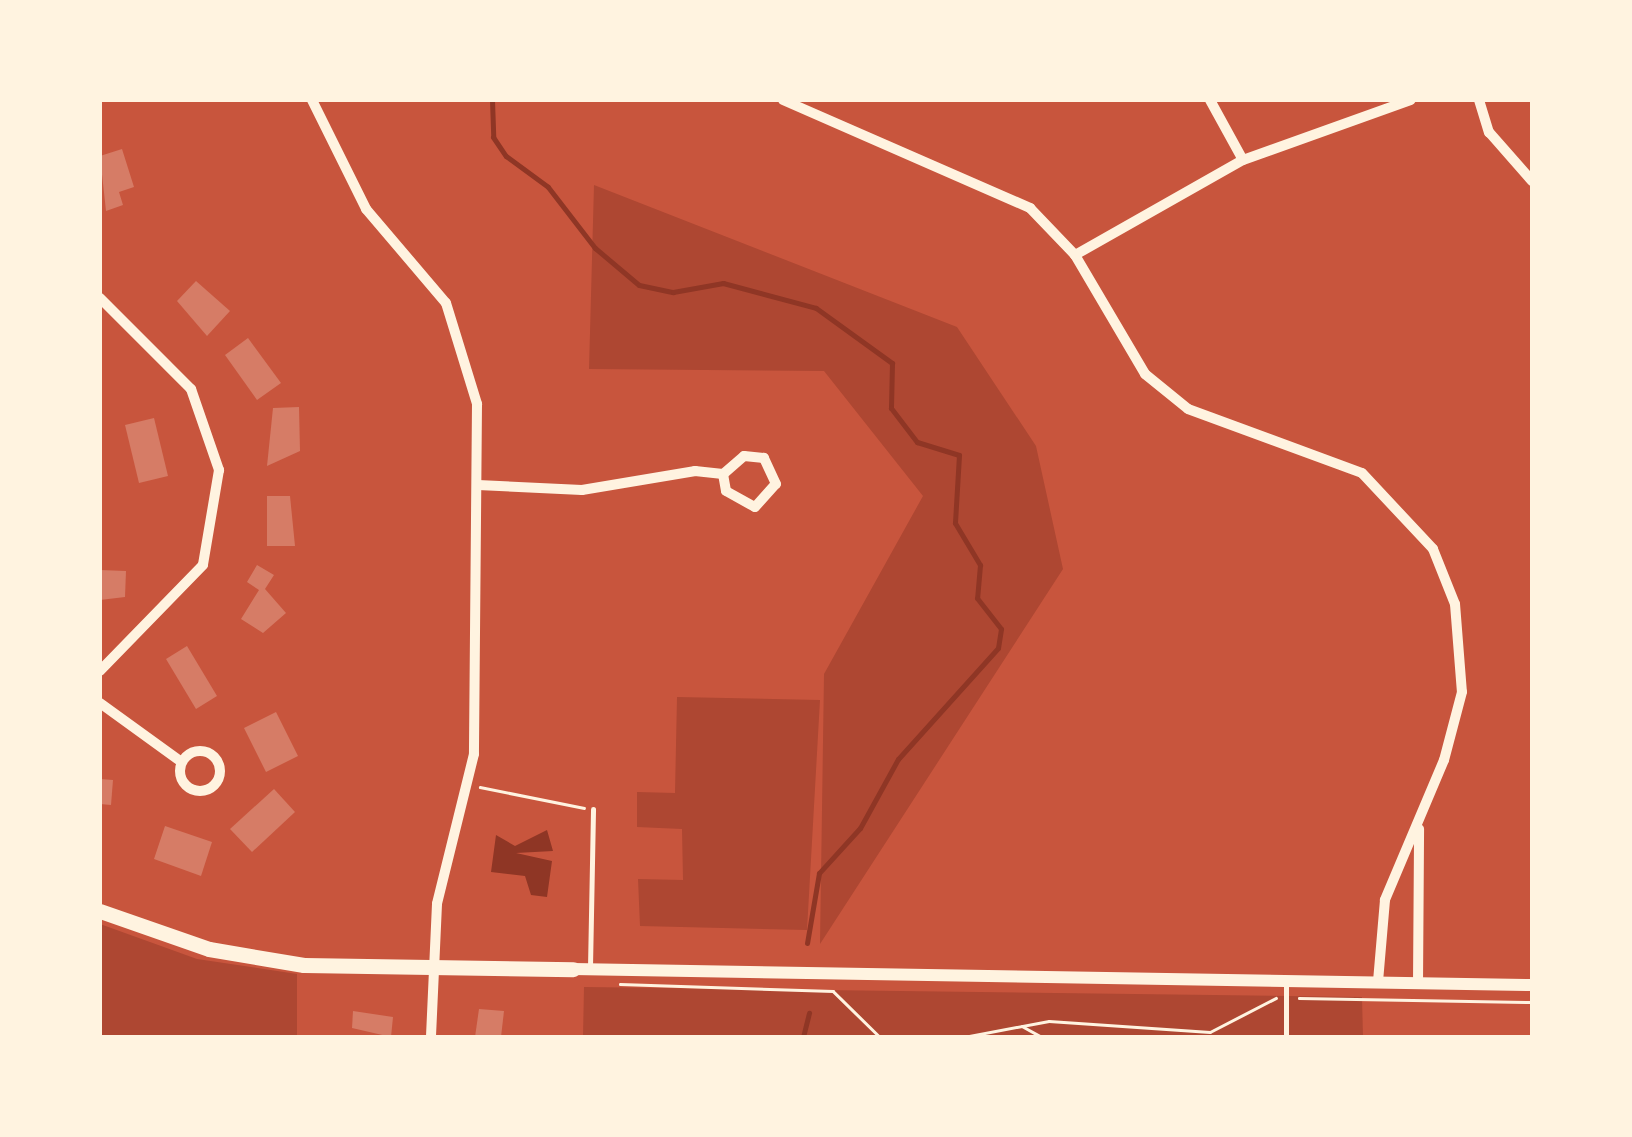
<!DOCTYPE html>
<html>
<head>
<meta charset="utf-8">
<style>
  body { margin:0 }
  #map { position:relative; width:1632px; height:1137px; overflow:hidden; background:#c8553d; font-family:"DejaVu Sans",sans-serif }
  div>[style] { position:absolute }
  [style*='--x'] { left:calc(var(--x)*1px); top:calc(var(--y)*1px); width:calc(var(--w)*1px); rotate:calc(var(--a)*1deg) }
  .green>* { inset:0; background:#ae4732 }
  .water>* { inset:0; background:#8f3625 }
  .stream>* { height:5px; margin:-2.5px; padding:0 2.5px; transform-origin:2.5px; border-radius:2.5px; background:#8f3625 }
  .building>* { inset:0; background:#d67c66 }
  .path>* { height:2.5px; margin:-1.25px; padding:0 1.25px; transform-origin:1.25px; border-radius:1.25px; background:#fff3e0 }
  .service>* { height:5px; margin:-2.5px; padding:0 2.5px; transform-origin:2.5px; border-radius:2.5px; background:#fff3e0 }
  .minor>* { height:10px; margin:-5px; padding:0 5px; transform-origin:5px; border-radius:5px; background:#fff3e0 }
  .minor>.ring { margin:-5px; padding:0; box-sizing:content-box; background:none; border:10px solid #fff3e0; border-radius:50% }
  .tertiary>* { height:12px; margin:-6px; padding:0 6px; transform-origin:6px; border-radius:6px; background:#fff3e0 }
  .secondary>* { height:15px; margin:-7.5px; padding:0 7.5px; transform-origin:7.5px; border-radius:7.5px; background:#fff3e0 }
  span { translate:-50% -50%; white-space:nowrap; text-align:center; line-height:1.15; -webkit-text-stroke:10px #fff3e0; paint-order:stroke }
  .frame { position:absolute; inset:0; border:102px solid #fff3e0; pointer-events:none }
</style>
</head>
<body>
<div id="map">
  <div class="green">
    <div style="clip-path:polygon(594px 185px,957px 327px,1036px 446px,1063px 569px,820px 944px,824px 674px,923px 496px,824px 371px,589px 369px)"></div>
    <div style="clip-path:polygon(677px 697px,820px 700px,807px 930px,640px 926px,638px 879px,683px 880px,682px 829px,637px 827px,637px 792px,675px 793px)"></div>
    <div style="clip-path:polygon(100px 924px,197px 959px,297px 974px,297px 1037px,100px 1037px)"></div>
    <div style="clip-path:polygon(584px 987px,1362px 997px,1363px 1037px,583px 1037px)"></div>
  </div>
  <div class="water">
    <div style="clip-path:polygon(547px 830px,553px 851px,516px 853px,552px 861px,547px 897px,531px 895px,525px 876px,491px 872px,496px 835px,515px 846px)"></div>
  </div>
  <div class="stream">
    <div style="--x:492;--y:100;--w:37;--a:88"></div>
    <div style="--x:493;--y:137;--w:23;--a:56"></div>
    <div style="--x:506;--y:156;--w:52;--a:36.4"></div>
    <div style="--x:548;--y:187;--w:77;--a:52.4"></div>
    <div style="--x:595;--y:248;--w:57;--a:40.1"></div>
    <div style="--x:639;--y:285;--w:35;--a:12"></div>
    <div style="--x:673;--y:292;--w:51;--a:-10.2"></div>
    <div style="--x:723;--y:283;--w:96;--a:15"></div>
    <div style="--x:816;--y:308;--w:94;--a:35.9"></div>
    <div style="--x:892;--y:363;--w:45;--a:91.3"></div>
    <div style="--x:891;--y:408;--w:43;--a:52.6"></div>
    <div style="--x:917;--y:442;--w:44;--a:17.2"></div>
    <div style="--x:959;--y:455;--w:68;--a:93.4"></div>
    <div style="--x:955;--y:523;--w:49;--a:59.2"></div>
    <div style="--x:980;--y:565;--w:33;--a:95"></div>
    <div style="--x:977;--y:598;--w:39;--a:52"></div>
    <div style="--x:1001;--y:629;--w:19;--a:99"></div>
    <div style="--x:998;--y:648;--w:149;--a:132"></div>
    <div style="--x:898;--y:759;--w:79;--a:118.8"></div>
    <div style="--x:860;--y:828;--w:61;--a:132.3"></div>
    <div style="--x:819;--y:873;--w:71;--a:99.7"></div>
    <div style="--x:803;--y:1037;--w:25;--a:-76"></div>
  </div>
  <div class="building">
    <div style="clip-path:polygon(122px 149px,134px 187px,119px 192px,123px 205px,106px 211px,100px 156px)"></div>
    <div style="clip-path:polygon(196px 281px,230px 311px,207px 336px,177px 301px)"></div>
    <div style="clip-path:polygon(248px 338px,281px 383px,257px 400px,225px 355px)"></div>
    <div style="clip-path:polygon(299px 407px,300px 451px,267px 466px,273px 408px)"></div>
    <div style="clip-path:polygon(154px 418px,168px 476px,139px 483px,125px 425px)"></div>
    <div style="clip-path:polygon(267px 496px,290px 496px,295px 546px,267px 546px)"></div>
    <div style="clip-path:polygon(257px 565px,274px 575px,265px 589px,286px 613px,263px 633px,241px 619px,259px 590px,247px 582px)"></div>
    <div style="clip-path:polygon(100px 570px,126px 571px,125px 597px,100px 600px)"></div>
    <div style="clip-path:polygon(187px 646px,217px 696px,196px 709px,166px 659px)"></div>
    <div style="clip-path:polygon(276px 712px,298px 756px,266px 772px,244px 728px)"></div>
    <div style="clip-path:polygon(100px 779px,113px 780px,111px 805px,100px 804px)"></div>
    <div style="clip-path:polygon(274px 789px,295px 812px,252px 852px,230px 829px)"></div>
    <div style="clip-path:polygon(165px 826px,212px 842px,201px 876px,154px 859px)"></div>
    <div style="clip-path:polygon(479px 1009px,504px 1011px,501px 1037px,475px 1037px)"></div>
    <div style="clip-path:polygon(353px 1011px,393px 1017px,391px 1037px,352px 1028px)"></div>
  </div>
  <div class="path">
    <div style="--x:480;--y:787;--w:106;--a:11.4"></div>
    <div style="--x:620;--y:984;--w:213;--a:1.9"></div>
    <div style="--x:833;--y:991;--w:66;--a:44.4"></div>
    <div style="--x:1299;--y:998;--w:233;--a:1"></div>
    <div style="--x:1022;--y:1026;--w:23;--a:29"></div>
    <div style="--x:964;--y:1037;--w:86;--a:-10.7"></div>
    <div style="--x:1049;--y:1021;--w:161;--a:3.9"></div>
    <div style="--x:1210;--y:1032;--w:74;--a:-27.3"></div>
  </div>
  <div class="service">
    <div style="--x:590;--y:967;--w:158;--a:-88.9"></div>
    <div style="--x:1286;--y:1037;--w:52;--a:-90"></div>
  </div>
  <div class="minor">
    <div style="--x:312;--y:100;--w:122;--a:63.6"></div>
    <div style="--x:366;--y:209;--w:123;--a:49.6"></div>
    <div style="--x:446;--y:303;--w:106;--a:72.9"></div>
    <div style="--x:477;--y:404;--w:350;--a:90.5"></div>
    <div style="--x:474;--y:754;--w:154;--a:103.9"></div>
    <div style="--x:437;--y:904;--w:133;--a:92.6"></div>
    <div style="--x:783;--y:100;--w:270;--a:23.6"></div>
    <div style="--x:1030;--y:208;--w:65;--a:46.2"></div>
    <div style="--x:1075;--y:255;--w:138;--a:59.5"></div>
    <div style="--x:1145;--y:374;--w:55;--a:39.1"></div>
    <div style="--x:1188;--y:409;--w:185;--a:20.2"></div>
    <div style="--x:1362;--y:473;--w:104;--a:46.9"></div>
    <div style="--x:1433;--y:549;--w:59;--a:68.2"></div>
    <div style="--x:1455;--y:604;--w:88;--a:85.5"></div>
    <div style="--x:1462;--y:692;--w:70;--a:104.8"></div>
    <div style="--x:1444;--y:760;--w:152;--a:112.9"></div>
    <div style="--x:1385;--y:900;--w:82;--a:94.9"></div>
    <div style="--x:1210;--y:100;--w:68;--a:61.2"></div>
    <div style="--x:1479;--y:100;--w:34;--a:73"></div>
    <div style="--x:1489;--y:132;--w:65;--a:48.7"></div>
    <div style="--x:1075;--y:255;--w:193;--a:-29.5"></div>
    <div style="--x:1243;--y:160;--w:178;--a:-19.7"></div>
    <div style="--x:100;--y:298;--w:129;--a:45"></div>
    <div style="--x:191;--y:389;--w:86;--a:70.9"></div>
    <div style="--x:219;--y:470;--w:96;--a:99.6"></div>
    <div style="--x:203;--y:565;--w:148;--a:134.2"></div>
    <div style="--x:478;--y:485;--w:104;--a:2.8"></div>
    <div style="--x:582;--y:490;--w:115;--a:-9.5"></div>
    <div style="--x:695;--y:471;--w:28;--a:6"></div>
    <div style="--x:723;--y:474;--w:17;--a:80"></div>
    <div style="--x:726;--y:491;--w:33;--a:29"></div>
    <div style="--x:755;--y:507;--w:31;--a:-48"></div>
    <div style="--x:776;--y:484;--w:29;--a:-115"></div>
    <div style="--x:764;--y:458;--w:20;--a:-174"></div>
    <div style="--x:744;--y:456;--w:28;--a:139"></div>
    <div style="--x:100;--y:703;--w:99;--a:35.9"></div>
    <div class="ring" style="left:180px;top:751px;width:30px;height:30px"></div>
    <div style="--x:1418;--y:983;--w:154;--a:-89.6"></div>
  </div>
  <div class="tertiary">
    <div style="--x:573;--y:969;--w:959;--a:0.96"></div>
  </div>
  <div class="secondary">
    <div style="--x:100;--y:911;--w:115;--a:19.2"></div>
    <div style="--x:209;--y:949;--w:96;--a:9.6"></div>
    <div style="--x:304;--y:965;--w:269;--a:0.9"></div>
  </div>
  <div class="frame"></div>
</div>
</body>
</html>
